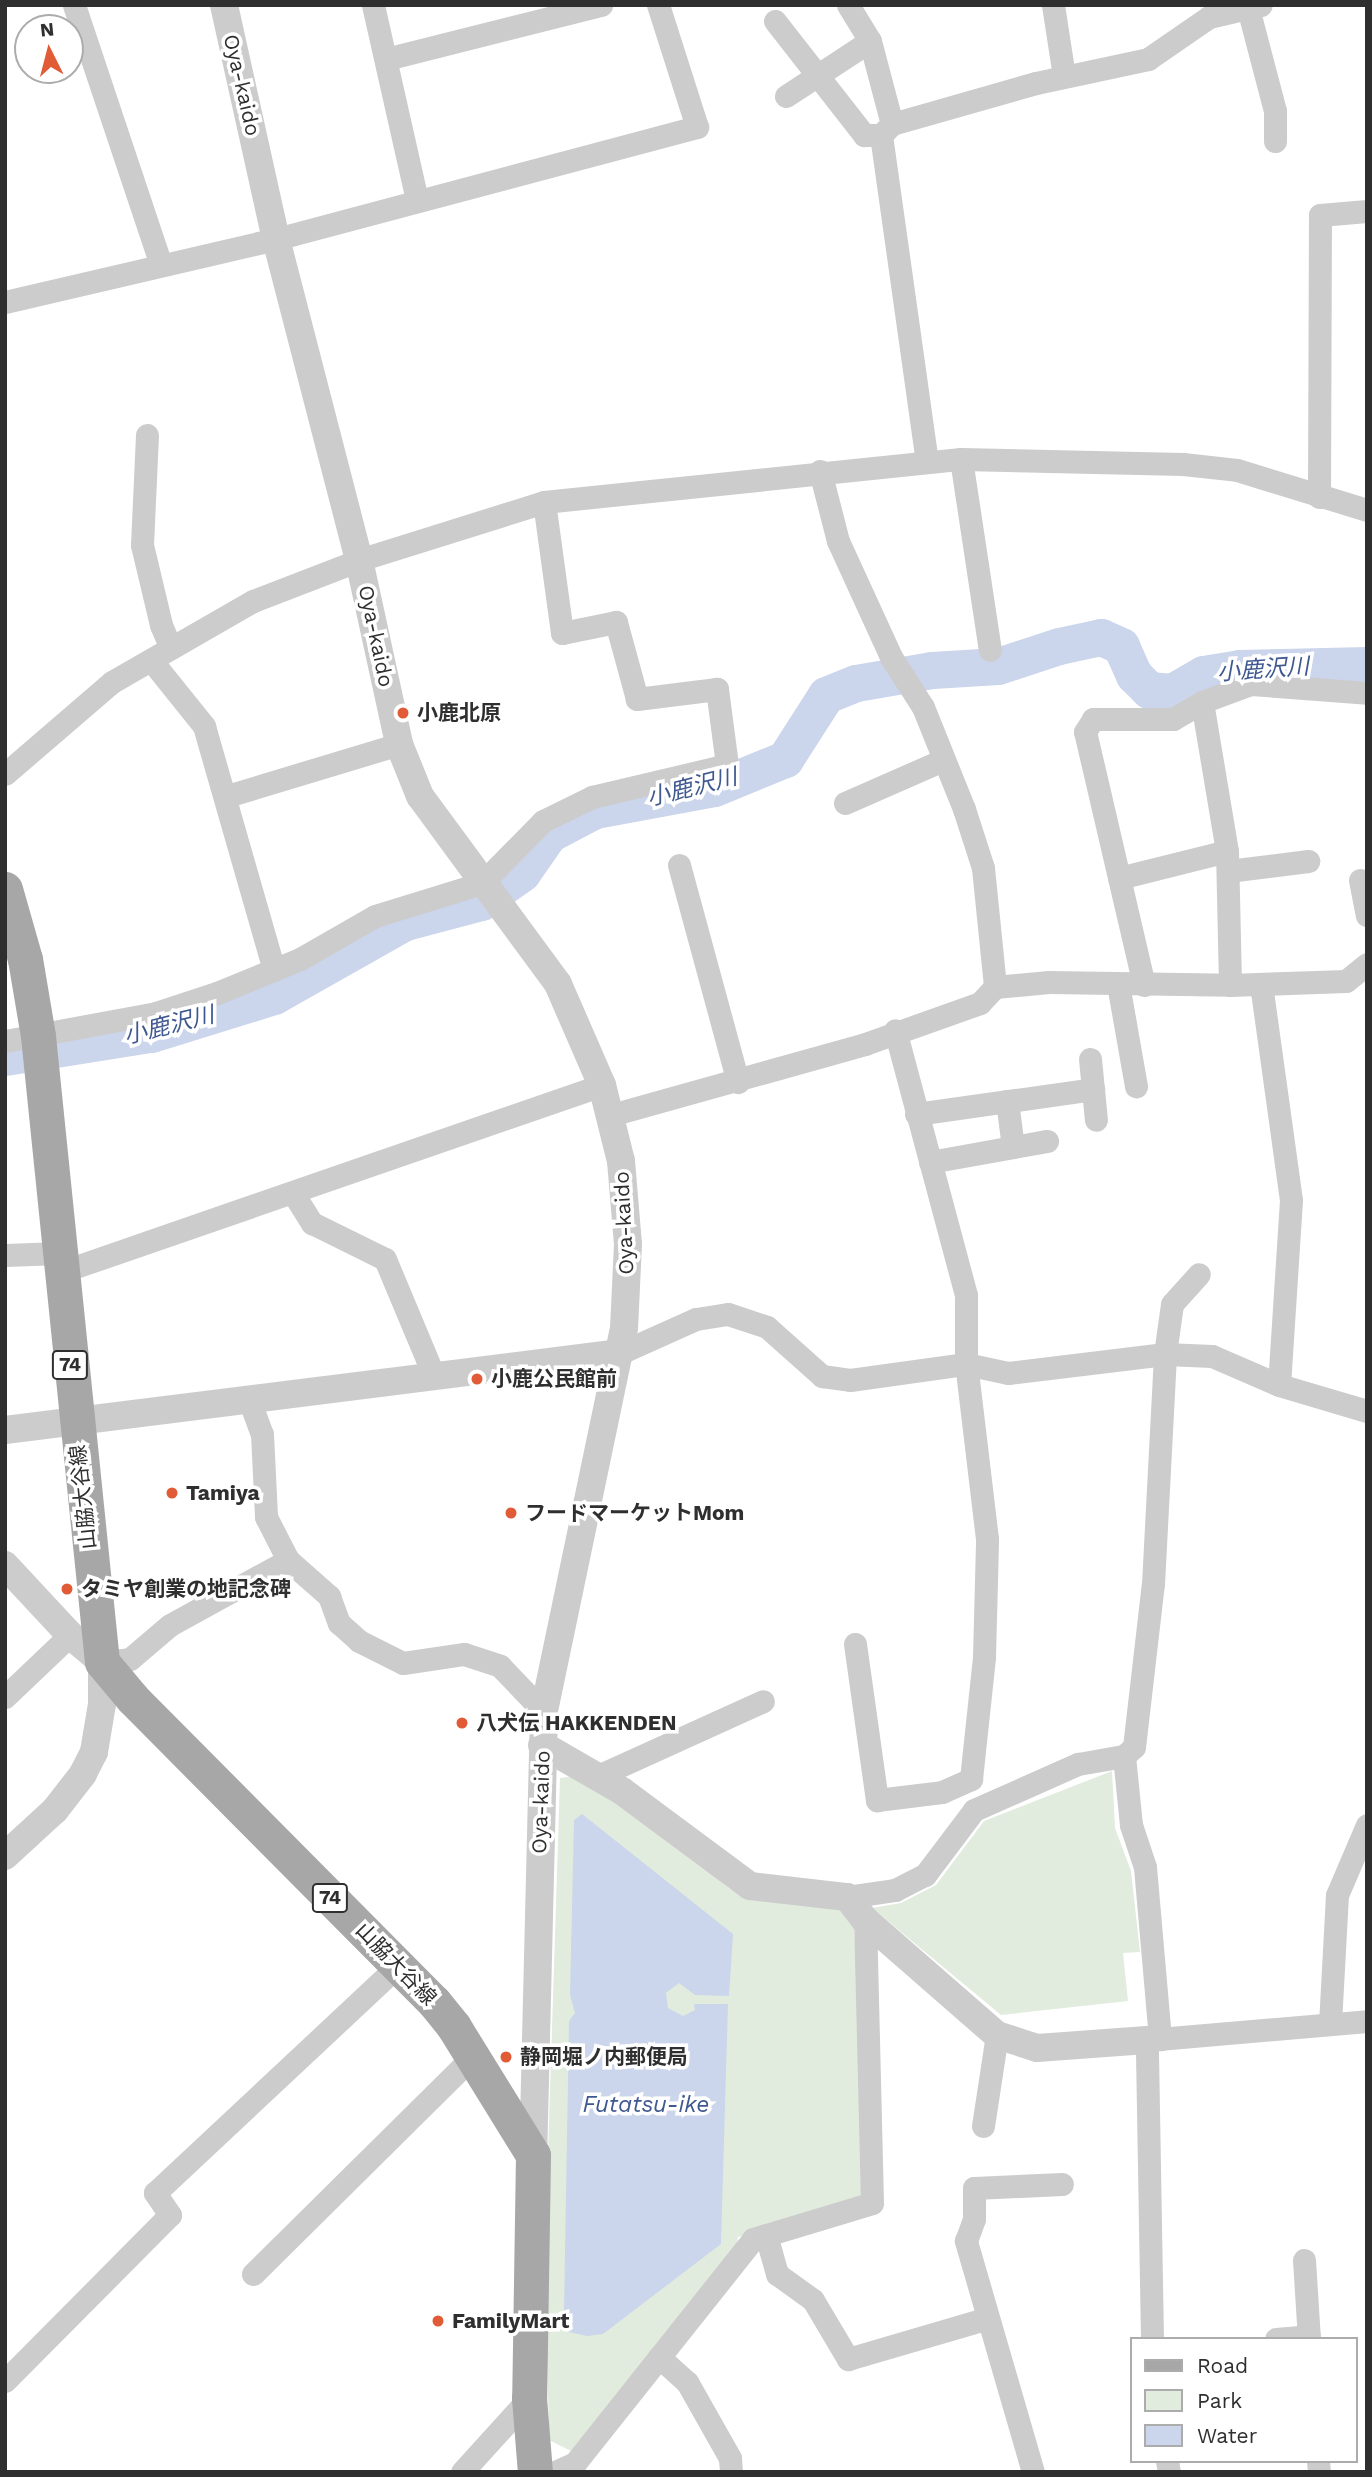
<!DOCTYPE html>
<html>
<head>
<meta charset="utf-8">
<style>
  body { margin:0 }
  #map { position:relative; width:1372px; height:2477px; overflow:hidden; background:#fff; font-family:"Work Sans","Noto Sans JP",sans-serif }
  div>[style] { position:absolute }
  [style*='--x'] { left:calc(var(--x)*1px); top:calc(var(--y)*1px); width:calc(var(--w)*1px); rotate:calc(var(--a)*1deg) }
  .green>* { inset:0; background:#e1ecde }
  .water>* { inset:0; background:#cbd5eb }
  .river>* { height:37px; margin:-18.5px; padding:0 18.5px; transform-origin:18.5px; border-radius:18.5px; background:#cbd5eb }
  .minor>* { height:23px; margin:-11.5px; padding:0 11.5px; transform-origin:11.5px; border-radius:11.5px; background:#ccc }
  .tertiary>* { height:28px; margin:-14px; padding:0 14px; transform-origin:14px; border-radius:14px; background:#ccc }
  .primary>* { height:35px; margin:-17.5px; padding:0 17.5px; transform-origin:17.5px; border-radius:17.5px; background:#a7a7a7 }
  .dots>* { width:19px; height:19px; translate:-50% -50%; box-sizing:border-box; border:4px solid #fff; border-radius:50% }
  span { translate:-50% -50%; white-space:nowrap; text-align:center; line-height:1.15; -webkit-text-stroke:7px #fff; paint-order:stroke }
  .shield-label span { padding:2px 5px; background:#fff; border:2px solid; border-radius:5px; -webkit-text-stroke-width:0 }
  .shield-label { font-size:19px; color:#2f2f2f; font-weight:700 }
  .street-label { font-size:21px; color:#2f2f2f }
  .poi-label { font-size:21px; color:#2f2f2f; font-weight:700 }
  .left { translate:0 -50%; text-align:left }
  .water-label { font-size:23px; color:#3f5990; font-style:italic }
  .frame { position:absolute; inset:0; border:7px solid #2f2f2f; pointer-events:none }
  .legend { position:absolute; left:1130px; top:2337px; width:228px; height:126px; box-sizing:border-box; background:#fff; border:2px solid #acacac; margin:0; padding:9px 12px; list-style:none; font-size:21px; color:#2f2f2f }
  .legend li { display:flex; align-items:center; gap:14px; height:35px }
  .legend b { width:35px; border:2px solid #acacac }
  .north { position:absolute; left:14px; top:14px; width:70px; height:70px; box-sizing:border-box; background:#fff; border:2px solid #acacac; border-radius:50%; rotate:354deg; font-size:19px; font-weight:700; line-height:28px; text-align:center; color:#2f2f2f }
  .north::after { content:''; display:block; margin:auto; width:24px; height:32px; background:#e15b37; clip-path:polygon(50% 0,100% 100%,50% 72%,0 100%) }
</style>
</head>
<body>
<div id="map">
  <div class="green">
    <div style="clip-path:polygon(1112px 1771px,1115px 1828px,1131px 1871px,1140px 1952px,1123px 1953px,1128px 2001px,1001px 2015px,872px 1908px,901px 1903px,936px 1885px,984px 1821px)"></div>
    <div style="clip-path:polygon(575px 1776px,675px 1842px,730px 1889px,752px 1897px,827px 1904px,853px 1914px,871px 2194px,832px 2213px,738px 2237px,736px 2250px,571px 2451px,549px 2440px,545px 2248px,560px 1778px)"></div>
  </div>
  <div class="water">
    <div style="clip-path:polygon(582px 1814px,733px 1934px,729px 1996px,695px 1995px,679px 1983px,666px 1993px,668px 2008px,683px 2016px,695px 2010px,694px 2004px,728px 2004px,721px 2244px,603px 2334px,587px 2336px,569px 2332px,564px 2312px,569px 2021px,575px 2013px,570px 1995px,574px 1820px)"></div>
  </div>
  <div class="river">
    <div style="--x:5;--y:1057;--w:148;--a:-9"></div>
    <div style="--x:151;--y:1034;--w:129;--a:-17.2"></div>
    <div style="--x:274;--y:996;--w:150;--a:-29.5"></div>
    <div style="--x:405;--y:922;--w:79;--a:-14.7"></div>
    <div style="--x:481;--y:902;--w:50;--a:-35.3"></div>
    <div style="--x:522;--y:873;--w:47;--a:-55.3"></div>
    <div style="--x:549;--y:834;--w:52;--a:-27.6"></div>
    <div style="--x:595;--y:810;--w:121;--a:-10.5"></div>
    <div style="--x:714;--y:788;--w:77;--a:-22.2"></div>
    <div style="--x:785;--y:759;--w:76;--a:-57.4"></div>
    <div style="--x:826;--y:695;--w:32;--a:-22"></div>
    <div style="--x:856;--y:683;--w:77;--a:-9.7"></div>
    <div style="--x:932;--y:670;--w:66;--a:-3.5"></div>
    <div style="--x:998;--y:666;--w:64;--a:-18.2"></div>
    <div style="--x:1059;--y:646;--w:43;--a:-12.1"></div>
    <div style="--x:1101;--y:637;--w:22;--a:24"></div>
    <div style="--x:1121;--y:646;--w:32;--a:66"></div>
    <div style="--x:1134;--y:675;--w:21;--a:45"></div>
    <div style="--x:1149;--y:690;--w:23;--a:5"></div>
    <div style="--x:1172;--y:692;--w:36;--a:-30"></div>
    <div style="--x:1203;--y:674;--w:36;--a:-9"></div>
    <div style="--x:1239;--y:668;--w:128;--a:-1.3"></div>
  </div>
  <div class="minor">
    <div style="--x:74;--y:5;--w:274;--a:71.5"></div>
    <div style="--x:373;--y:5;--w:201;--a:77.3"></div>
    <div style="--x:848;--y:5;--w:42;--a:58.6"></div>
    <div style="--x:870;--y:41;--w:86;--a:75.2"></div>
    <div style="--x:1053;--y:5;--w:72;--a:81.2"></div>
    <div style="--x:1248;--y:8;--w:106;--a:75.3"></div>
    <div style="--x:1275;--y:111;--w:30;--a:90"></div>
    <div style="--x:775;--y:21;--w:145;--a:52"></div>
    <div style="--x:864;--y:135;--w:17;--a:0"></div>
    <div style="--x:881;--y:135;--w:16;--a:-45"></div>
    <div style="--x:892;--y:124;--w:150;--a:-15.9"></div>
    <div style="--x:1036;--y:83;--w:115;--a:-12.1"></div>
    <div style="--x:1148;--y:59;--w:74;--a:-34.5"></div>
    <div style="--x:1209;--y:17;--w:53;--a:-13"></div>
    <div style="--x:386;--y:59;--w:222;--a:-14.1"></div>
    <div style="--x:786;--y:96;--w:100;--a:-33.2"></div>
    <div style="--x:881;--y:135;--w:329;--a:82"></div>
    <div style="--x:5;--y:302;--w:278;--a:-13.1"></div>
    <div style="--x:276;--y:239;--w:436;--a:-14.9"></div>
    <div style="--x:697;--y:127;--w:128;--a:-107.7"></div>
    <div style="--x:147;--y:435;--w:110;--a:92.6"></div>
    <div style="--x:142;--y:545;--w:82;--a:76.6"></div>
    <div style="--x:161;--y:625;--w:25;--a:67"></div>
    <div style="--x:961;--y:459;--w:193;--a:81.4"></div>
    <div style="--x:820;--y:471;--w:72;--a:75.6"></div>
    <div style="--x:838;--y:541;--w:128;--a:65.4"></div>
    <div style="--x:891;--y:657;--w:59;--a:57.4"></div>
    <div style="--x:923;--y:707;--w:110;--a:68.1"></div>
    <div style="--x:964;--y:809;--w:62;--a:72.1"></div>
    <div style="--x:983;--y:868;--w:120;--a:84.2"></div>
    <div style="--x:1319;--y:497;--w:282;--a:-89.8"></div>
    <div style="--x:1320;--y:215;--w:47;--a:-4.9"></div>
    <div style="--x:151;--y:660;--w:85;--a:51.2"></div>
    <div style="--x:204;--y:726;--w:254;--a:74"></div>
    <div style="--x:1202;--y:702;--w:151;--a:80.5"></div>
    <div style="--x:1227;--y:851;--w:134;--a:88.7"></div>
    <div style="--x:5;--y:774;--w:141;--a:-40.7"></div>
    <div style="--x:112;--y:682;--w:163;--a:-29.9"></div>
    <div style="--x:253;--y:601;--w:114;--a:-21.1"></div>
    <div style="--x:359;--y:560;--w:194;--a:-17.4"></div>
    <div style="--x:544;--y:502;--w:419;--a:-5.9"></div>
    <div style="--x:961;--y:459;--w:222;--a:1.3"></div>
    <div style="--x:1183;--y:464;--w:54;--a:6.3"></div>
    <div style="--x:1237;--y:470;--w:136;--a:17.1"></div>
    <div style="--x:227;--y:796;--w:180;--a:-16.8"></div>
    <div style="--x:845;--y:803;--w:107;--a:-23.7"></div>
    <div style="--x:679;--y:865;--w:225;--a:74.8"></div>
    <div style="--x:1228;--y:871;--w:81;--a:-7.1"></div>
    <div style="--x:1119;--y:878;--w:111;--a:-14"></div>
    <div style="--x:1360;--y:880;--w:36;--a:79"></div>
    <div style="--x:1118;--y:984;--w:104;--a:80"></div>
    <div style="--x:1261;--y:984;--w:218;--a:82.1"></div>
    <div style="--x:1291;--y:1200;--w:185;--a:93.7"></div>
    <div style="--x:1144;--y:985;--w:260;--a:-103.1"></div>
    <div style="--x:1085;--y:732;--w:15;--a:-58"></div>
    <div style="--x:1093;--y:719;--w:80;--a:0"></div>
    <div style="--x:1173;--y:719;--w:34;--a:-30"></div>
    <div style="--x:1202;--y:702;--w:52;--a:-20.2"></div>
    <div style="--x:1251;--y:684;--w:116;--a:4.4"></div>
    <div style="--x:5;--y:1041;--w:154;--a:-10.5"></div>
    <div style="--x:156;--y:1013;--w:64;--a:-18.2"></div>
    <div style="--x:217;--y:993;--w:90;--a:-22.3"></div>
    <div style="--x:300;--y:959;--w:86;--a:-29.8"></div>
    <div style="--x:375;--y:916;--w:112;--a:-17.1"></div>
    <div style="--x:482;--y:883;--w:87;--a:-45.5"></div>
    <div style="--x:543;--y:821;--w:55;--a:-26.1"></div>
    <div style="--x:592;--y:797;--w:139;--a:-13.3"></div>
    <div style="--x:727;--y:765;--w:77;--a:-97.5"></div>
    <div style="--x:717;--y:689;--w:81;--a:172.9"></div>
    <div style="--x:637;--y:699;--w:80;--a:-105.3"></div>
    <div style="--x:616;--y:622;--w:55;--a:168.5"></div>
    <div style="--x:562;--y:633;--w:132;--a:-97.8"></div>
    <div style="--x:1090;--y:1059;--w:61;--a:84.4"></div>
    <div style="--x:1007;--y:1101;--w:46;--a:82.6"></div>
    <div style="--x:916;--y:1114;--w:179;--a:-8"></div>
    <div style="--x:611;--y:1115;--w:264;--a:-15.6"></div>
    <div style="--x:865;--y:1044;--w:122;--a:-19.6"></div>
    <div style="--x:980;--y:1003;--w:22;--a:-47"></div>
    <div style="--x:995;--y:987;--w:54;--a:-5.3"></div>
    <div style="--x:1049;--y:982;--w:181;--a:0.9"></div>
    <div style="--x:1230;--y:985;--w:116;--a:-2"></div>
    <div style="--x:1346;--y:981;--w:27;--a:-39"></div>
    <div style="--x:930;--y:1162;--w:119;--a:-10.2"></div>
    <div style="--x:293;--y:1193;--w:36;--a:58"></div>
    <div style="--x:312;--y:1223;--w:81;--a:26.3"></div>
    <div style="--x:385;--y:1259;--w:127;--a:67.3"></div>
    <div style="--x:5;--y:1255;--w:55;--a:-2.1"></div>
    <div style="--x:61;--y:1272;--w:572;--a:-19.07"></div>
    <div style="--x:620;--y:1353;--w:83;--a:-24.1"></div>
    <div style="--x:696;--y:1319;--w:32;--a:-9"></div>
    <div style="--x:728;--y:1314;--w:41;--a:18.4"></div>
    <div style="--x:767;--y:1327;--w:74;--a:41.7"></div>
    <div style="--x:822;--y:1376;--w:28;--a:8"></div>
    <div style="--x:850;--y:1380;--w:117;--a:-7.9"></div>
    <div style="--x:966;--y:1364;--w:43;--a:12.1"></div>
    <div style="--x:1008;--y:1373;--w:158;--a:-6.9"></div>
    <div style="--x:1165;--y:1354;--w:47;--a:2.4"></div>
    <div style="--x:1212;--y:1356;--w:73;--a:23.4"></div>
    <div style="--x:1279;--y:1385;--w:92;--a:16.5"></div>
    <div style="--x:249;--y:1399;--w:37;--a:70"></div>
    <div style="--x:262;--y:1434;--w:83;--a:87.2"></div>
    <div style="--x:266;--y:1517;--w:48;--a:62.9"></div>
    <div style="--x:855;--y:1644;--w:158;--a:82"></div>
    <div style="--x:877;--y:1800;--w:65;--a:-7"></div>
    <div style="--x:942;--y:1792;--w:32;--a:-24"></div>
    <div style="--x:971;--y:1779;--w:123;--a:-83.9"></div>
    <div style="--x:984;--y:1657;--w:118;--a:-88.5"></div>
    <div style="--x:987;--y:1539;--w:176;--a:-96.8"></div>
    <div style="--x:966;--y:1364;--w:69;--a:-90"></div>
    <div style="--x:966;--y:1295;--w:274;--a:-105"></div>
    <div style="--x:102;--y:1662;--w:28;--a:-6"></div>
    <div style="--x:130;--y:1659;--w:52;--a:-40.4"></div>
    <div style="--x:170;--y:1625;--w:135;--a:-28.8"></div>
    <div style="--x:288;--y:1560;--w:55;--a:41.3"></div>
    <div style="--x:329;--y:1596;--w:29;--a:70"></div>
    <div style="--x:339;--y:1623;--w:27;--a:42"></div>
    <div style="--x:359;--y:1641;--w:49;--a:26.6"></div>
    <div style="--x:403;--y:1663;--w:62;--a:-8.4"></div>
    <div style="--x:464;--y:1654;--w:38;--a:18"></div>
    <div style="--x:500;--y:1666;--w:64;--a:46.3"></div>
    <div style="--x:5;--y:1697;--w:90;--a:-43.6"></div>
    <div style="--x:1124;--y:1756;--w:13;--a:-42"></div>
    <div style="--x:1134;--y:1747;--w:164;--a:-83.4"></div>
    <div style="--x:1153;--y:1584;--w:230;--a:-87"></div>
    <div style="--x:1165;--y:1354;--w:50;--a:-82"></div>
    <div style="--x:1172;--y:1304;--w:40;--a:-48"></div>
    <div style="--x:598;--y:1776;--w:181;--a:-24.4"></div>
    <div style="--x:847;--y:1897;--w:49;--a:-8.3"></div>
    <div style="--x:895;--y:1890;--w:34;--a:-27"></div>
    <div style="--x:925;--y:1875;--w:81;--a:-53"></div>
    <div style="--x:974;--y:1810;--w:114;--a:-23.9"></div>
    <div style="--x:1078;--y:1764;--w:47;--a:-9.9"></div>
    <div style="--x:1124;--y:1756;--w:69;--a:84.2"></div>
    <div style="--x:1131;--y:1825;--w:44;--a:71.6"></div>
    <div style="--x:1145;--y:1867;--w:173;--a:85"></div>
    <div style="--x:1330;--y:2024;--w:129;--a:-86.9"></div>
    <div style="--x:1337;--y:1895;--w:76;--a:-66.8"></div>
    <div style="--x:983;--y:2126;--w:92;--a:-81.3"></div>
    <div style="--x:766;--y:2235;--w:41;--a:74.2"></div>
    <div style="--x:777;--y:2274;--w:44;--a:35.8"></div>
    <div style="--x:813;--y:2300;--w:69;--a:59.3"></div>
    <div style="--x:848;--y:2359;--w:143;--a:-16.3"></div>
    <div style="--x:1304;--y:2260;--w:79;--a:86.4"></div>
    <div style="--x:253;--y:2274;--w:310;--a:-44.7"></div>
    <div style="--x:1152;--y:2339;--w:299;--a:-91"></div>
    <div style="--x:1147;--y:2040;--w:221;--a:-4.9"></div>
    <div style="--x:1276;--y:2339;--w:33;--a:-5"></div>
    <div style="--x:659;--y:2357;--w:38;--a:42"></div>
    <div style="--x:687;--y:2382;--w:87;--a:60.5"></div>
    <div style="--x:730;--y:2458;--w:14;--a:86"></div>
    <div style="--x:5;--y:2381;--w:234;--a:-45.2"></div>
    <div style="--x:170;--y:2215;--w:27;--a:-124"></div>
    <div style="--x:155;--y:2193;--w:333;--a:-43.1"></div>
    <div style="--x:1167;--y:2461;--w:11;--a:80"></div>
    <div style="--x:1318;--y:2461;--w:11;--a:85"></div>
    <div style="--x:462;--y:2472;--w:100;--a:-47.8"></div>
    <div style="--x:555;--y:2472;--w:22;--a:-24"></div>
    <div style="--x:575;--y:2463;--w:286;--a:-51.5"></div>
    <div style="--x:753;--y:2239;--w:124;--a:-16.8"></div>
    <div style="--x:872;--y:2203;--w:283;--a:-91.4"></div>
    <div style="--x:1033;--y:2472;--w:241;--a:-106.2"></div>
    <div style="--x:966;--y:2241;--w:23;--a:-70"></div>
    <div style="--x:974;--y:2219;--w:31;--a:-90"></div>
    <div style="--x:974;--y:2188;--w:88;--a:-2.6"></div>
  </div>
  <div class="tertiary">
    <div style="--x:224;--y:5;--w:240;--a:77.5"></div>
    <div style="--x:276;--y:239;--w:332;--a:75.5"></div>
    <div style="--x:359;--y:560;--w:188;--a:77.7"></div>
    <div style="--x:399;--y:744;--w:56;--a:68"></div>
    <div style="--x:420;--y:796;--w:233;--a:53.7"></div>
    <div style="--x:558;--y:984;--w:110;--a:66.5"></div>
    <div style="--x:602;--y:1085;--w:78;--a:76"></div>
    <div style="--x:621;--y:1161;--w:83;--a:85.2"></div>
    <div style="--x:628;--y:1244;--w:84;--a:92.7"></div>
    <div style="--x:624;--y:1328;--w:392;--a:101.8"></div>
    <div style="--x:544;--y:1712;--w:443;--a:91.4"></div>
    <div style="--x:5;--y:1430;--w:620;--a:-7.14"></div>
    <div style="--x:5;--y:1565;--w:96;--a:47.1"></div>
    <div style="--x:70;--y:1635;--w:42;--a:40.2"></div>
    <div style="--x:102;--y:1662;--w:42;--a:90"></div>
    <div style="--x:102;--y:1704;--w:49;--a:99.5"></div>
    <div style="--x:94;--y:1752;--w:25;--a:117"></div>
    <div style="--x:83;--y:1774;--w:46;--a:127.9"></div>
    <div style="--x:55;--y:1810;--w:68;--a:137.4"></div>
    <div style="--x:542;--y:1745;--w:92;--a:29.9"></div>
    <div style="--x:622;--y:1791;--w:159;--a:36.6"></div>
    <div style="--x:750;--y:1886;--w:98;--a:6.5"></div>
    <div style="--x:847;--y:1897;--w:29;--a:52"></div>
    <div style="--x:865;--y:1920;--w:175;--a:41.1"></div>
    <div style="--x:997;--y:2035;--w:42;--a:18"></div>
    <div style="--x:1037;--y:2048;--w:110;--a:-4.2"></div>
  </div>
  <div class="primary">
    <div style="--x:5;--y:889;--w:73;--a:74.1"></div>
    <div style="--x:25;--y:959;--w:78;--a:80.4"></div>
    <div style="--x:38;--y:1036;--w:629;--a:84.16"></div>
    <div style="--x:102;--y:1662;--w:48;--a:50"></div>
    <div style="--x:133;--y:1699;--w:427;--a:45.2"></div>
    <div style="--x:434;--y:2002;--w:32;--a:51"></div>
    <div style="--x:454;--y:2027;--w:150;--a:58.3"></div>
    <div style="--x:533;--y:2155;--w:243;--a:90.9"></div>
    <div style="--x:529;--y:2398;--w:74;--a:85.4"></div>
  </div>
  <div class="dots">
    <div style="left:403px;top:713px;background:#e15b37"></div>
    <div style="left:477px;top:1379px;background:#e15b37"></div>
    <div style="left:172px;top:1493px;background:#e15b37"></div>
    <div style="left:511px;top:1513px;background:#e15b37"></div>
    <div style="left:67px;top:1589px;background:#e15b37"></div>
    <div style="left:462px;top:1723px;background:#e15b37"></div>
    <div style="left:506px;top:2057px;background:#e15b37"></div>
    <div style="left:438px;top:2321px;background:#e15b37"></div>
  </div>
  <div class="shield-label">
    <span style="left:70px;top:1365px">74</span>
    <span style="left:330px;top:1898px">74</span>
  </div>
  <div class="street-label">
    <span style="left:242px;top:85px;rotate:77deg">Oya-kaido</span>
    <span style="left:376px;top:636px;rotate:78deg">Oya-kaido</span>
    <span style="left:624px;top:1223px;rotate:-93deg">Oya-kaido</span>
    <span style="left:83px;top:1497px;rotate:-96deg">山脇大谷線</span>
    <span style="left:541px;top:1802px;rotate:-88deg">Oya-kaido</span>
    <span style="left:396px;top:1964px;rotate:46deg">山脇大谷線</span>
  </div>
  <div class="poi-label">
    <span class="left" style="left:417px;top:713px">小鹿北原</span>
    <span class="left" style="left:491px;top:1379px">小鹿公民館前</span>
    <span class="left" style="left:186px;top:1493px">Tamiya</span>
    <span class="left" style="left:525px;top:1513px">フードマーケットMom</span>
    <span class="left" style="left:81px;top:1589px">タミヤ創業の地記念碑</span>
    <span class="left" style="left:476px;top:1723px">八犬伝 HAKKENDEN</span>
    <span class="left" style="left:520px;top:2057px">静岡堀ノ内郵便局</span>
    <span class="left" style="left:452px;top:2321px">FamilyMart</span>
  </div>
  <div class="water-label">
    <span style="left:1263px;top:670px;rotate:-4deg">小鹿沢川</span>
    <span style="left:692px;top:788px;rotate:-14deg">小鹿沢川</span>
    <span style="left:169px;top:1026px;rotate:-14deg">小鹿沢川</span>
    <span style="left:646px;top:2105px">Futatsu-ike</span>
  </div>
  <div class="frame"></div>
  <ul class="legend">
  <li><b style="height:9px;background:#a7a7a7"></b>Road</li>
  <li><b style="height:19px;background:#e1ecde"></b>Park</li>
  <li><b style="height:19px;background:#cbd5eb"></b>Water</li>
  </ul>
  <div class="north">N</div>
</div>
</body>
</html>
